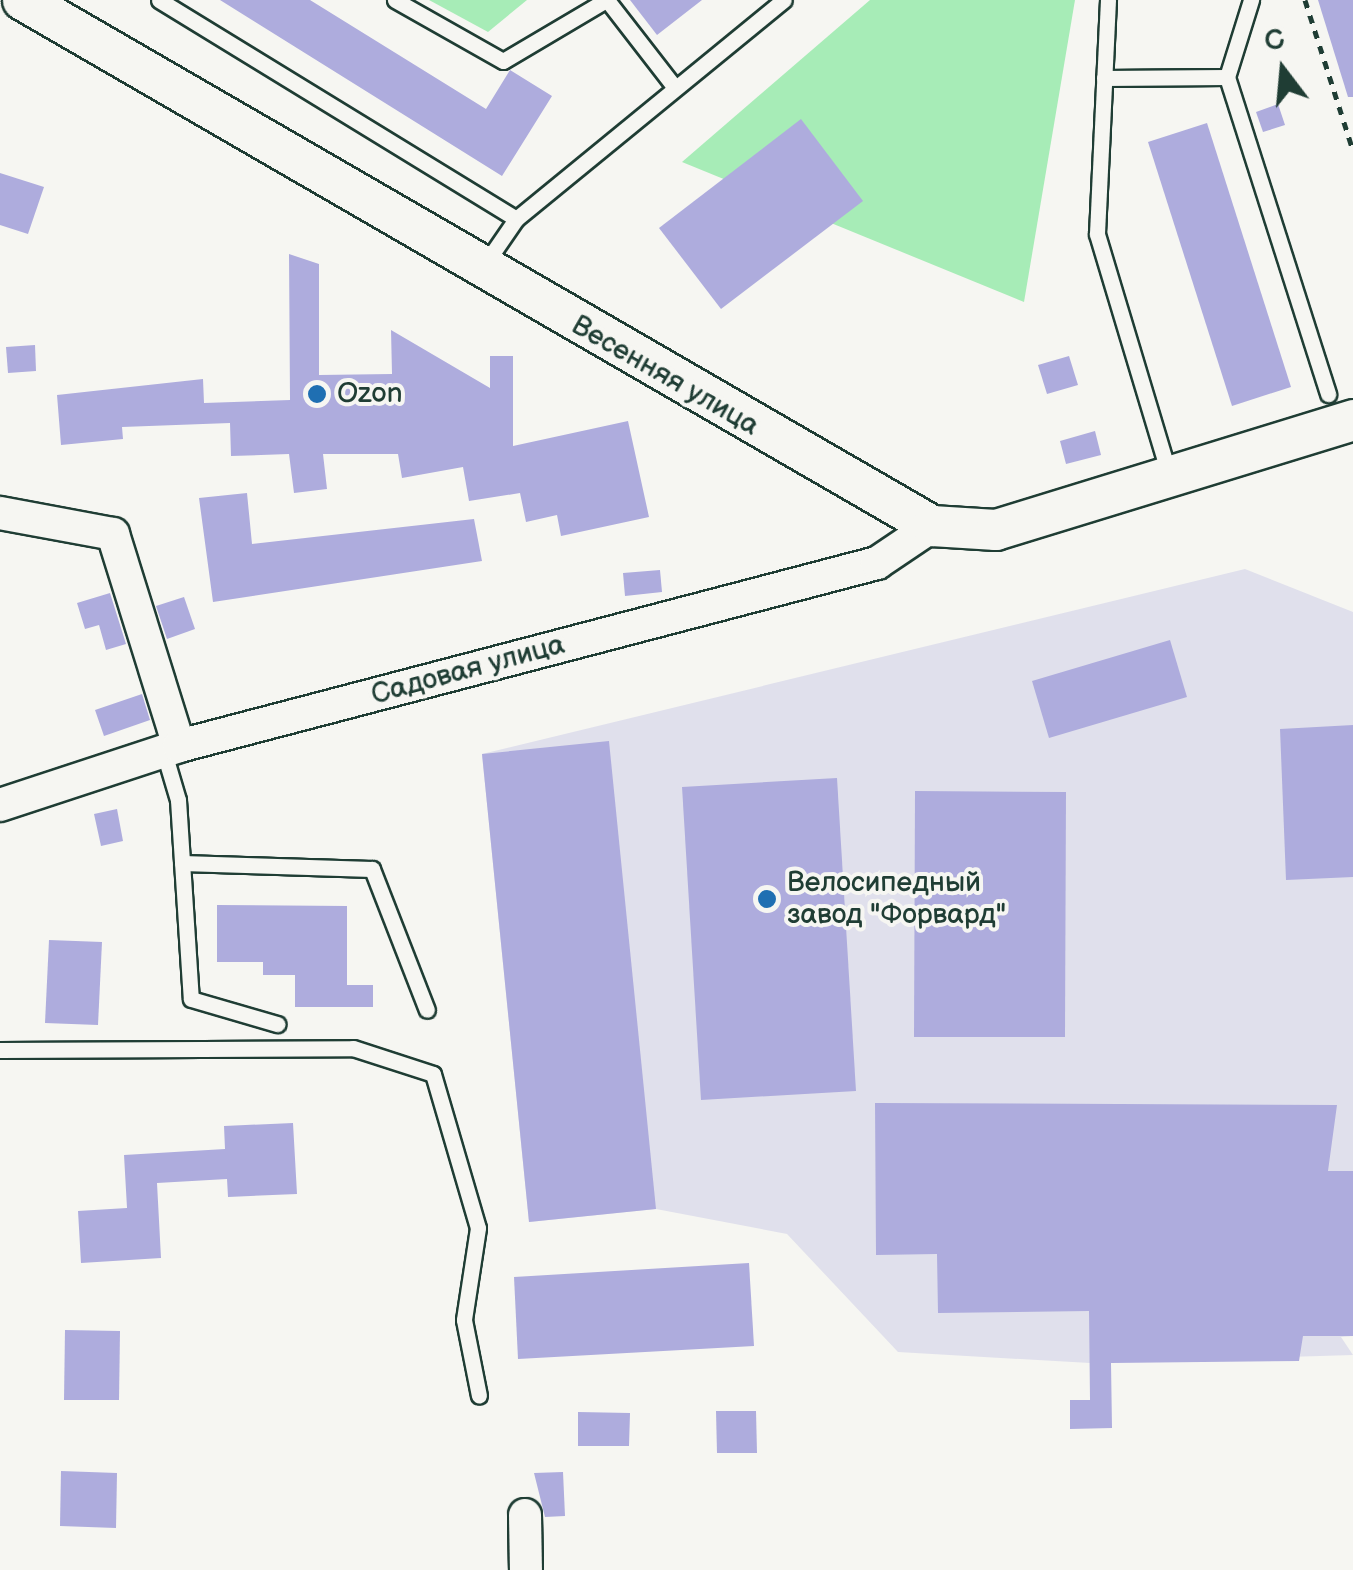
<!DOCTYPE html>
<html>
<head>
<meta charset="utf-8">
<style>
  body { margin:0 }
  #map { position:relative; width:1353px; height:1570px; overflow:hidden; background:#f6f6f2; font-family:"Balsamiq Sans",sans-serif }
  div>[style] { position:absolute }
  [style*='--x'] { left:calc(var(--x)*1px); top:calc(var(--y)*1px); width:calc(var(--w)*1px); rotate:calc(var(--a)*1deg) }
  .built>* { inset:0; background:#e0e0ec }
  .green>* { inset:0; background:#a7ecb7 }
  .building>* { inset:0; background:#aeacdd }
  .path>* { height:5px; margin-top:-2.5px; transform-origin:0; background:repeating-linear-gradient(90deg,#1f3d34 0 8px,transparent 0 16px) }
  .roads { filter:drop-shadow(2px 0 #1f3d34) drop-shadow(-2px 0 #1f3d34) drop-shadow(0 2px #1f3d34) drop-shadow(0 -2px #1f3d34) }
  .service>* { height:15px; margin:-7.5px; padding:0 7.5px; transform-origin:7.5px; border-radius:7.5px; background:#f6f6f2 }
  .minor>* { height:32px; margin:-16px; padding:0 16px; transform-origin:16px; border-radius:16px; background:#f6f6f2 }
  .tertiary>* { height:40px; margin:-20px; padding:0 20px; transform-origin:20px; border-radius:20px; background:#f6f6f2 }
  .dots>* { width:28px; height:28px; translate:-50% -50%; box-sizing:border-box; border:5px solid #f6f6f2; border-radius:50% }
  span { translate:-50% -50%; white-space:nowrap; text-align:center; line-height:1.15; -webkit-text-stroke:8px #f6f6f2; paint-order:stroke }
  .street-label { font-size:28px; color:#1f3d34 }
  .poi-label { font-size:28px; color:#1f3d34 }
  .left { translate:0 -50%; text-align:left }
  .north { position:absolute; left:1233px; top:20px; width:100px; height:100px; -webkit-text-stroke:8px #f6f6f2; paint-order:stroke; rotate:344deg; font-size:28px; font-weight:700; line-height:40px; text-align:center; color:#1f3d34 }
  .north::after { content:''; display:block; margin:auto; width:35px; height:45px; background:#1f3d34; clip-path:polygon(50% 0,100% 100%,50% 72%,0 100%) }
</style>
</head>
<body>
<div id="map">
  <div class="built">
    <div style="clip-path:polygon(1245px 569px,1353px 612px,1353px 1336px,1341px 1337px,1353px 1355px,1090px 1363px,898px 1352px,787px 1234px,656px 1209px,529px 1222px,482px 754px)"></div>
  </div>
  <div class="green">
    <div style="clip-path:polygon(429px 0,527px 0,488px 32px)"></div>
    <div style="clip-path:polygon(870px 0,1075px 0,1024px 302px,682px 162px)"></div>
  </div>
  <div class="building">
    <div style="clip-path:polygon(220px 0,310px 0,486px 109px,510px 70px,552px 96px,502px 176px)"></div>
    <div style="clip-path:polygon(630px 0,702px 0,657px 35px)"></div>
    <div style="clip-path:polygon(1318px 0,1353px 0,1353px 97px,1348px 97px)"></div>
    <div style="clip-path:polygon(1278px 104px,1285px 125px,1263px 132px,1256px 112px)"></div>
    <div style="clip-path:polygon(801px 119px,863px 201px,721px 309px,659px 228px)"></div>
    <div style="clip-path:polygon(1207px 123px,1291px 387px,1232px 406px,1148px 142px)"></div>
    <div style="clip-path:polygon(0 173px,44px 187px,28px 234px,0 225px)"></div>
    <div style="clip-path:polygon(289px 254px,319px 264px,319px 375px,392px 374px,391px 330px,490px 388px,490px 356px,513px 356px,513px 446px,628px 421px,649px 517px,561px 536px,557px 515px,526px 522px,520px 493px,469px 501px,463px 467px,402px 478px,398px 454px,323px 454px,327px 489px,294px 493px,289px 454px,231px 456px,230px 423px,122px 427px,123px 439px,61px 445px,57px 395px,203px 379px,204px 403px,290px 400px)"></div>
    <div style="clip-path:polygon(35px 345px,36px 371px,8px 373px,6px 347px)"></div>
    <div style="clip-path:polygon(1069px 356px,1078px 385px,1047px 394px,1038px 365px)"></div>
    <div style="clip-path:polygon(1095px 431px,1101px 455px,1066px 464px,1060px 441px)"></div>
    <div style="clip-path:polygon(247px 493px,252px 544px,474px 519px,482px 561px,213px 602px,199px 498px)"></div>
    <div style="clip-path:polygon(660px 570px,662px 592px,625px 596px,623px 573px)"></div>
    <div style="clip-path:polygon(110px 593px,126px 644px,106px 650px,99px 625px,85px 629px,77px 603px)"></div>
    <div style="clip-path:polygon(184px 597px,195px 629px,167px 639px,156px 606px)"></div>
    <div style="clip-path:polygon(1170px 640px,1187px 697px,1049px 738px,1032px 681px)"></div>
    <div style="clip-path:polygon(142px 694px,150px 720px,104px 736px,95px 710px)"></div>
    <div style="clip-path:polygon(1353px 725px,1353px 877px,1286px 880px,1280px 729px)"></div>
    <div style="clip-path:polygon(609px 741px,656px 1209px,529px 1222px,482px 754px)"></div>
    <div style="clip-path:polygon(837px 778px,856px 1091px,701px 1100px,682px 787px)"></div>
    <div style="clip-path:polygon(915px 791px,1066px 792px,1065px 1037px,914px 1037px)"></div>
    <div style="clip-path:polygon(117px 809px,123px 841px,101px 846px,94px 814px)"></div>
    <div style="clip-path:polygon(217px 905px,347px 906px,347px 985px,373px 985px,373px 1007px,295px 1007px,295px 975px,263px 975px,263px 962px,217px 962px)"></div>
    <div style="clip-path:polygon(49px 940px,102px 942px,98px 1025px,45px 1023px)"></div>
    <div style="clip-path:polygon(875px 1103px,1337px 1105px,1328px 1171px,1353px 1171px,1353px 1336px,1303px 1336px,1299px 1361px,1111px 1363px,1112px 1428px,1070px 1429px,1070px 1400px,1090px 1400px,1089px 1311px,938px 1313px,937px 1254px,876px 1255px)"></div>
    <div style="clip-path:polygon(293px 1123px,297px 1194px,228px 1197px,227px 1179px,157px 1183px,161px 1258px,81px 1263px,78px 1211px,127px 1208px,124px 1155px,225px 1149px,224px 1126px)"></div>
    <div style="clip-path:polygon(749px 1263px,754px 1346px,518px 1359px,514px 1277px)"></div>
    <div style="clip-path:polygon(65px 1330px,120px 1331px,119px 1400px,64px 1400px)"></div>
    <div style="clip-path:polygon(716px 1411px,756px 1411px,757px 1453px,717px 1453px)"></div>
    <div style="clip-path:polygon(578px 1412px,630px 1413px,629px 1446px,578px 1446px)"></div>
    <div style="clip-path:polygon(61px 1471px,117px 1473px,116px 1528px,60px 1526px)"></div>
    <div style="clip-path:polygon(563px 1472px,565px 1516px,545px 1517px,534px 1473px)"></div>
  </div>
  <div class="path">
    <div style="--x:1305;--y:0;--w:157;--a:72.3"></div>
  </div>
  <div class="roads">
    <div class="service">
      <div style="--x:159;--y:0;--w:419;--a:31.5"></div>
      <div style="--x:395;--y:0;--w:124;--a:29.5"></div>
      <div style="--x:503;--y:61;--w:120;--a:-30.6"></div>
      <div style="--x:607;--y:0;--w:108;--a:52.2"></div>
      <div style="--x:1108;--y:0;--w:234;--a:92.7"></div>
      <div style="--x:1097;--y:234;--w:251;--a:73.3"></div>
      <div style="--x:1227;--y:77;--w:333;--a:72.3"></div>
      <div style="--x:1104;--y:78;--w:123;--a:-0.5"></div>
      <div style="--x:1227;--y:77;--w:81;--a:-72.7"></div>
      <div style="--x:485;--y:264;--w:55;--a:-55.4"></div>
      <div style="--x:516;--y:219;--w:346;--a:-39.3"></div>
      <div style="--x:165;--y:756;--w:46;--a:73.5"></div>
      <div style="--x:178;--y:800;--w:199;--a:86.3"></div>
      <div style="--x:191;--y:999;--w:90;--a:16.2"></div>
      <div style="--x:182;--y:863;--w:190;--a:1.8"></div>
      <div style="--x:372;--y:869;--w:151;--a:68.7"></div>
      <div style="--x:0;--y:1050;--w:353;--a:-0.3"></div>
      <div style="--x:353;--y:1048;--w:84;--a:18"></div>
      <div style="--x:433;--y:1074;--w:160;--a:73.7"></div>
      <div style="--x:478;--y:1228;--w:93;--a:98.7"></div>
      <div style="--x:464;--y:1320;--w:77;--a:78.8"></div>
    </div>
    <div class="minor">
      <div style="--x:0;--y:513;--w:115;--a:10.5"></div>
      <div style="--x:113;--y:534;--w:222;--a:72.7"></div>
      <div style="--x:0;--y:805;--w:188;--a:-18.2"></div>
      <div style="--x:179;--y:746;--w:722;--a:-14.69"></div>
      <div style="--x:877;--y:563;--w:66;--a:-33.9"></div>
      <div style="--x:525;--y:1515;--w:55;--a:89"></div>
    </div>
    <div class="tertiary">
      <div style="--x:23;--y:0;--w:1050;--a:30.06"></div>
      <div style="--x:932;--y:526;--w:64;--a:3.6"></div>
      <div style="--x:996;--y:530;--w:374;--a:-17.1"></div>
    </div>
  </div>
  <div class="dots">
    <div style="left:317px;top:394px;background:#1f6fb2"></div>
    <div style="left:767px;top:899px;background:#1f6fb2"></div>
  </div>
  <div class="street-label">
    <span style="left:665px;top:376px;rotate:30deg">Весенняя улица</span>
    <span style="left:468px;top:670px;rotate:-15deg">Садовая улица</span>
  </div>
  <div class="poi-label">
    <span class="left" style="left:337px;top:394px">Ozon</span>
    <span class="left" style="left:787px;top:899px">Велосипедный<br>завод "Форвард"</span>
  </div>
  <div class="north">С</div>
</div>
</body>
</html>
